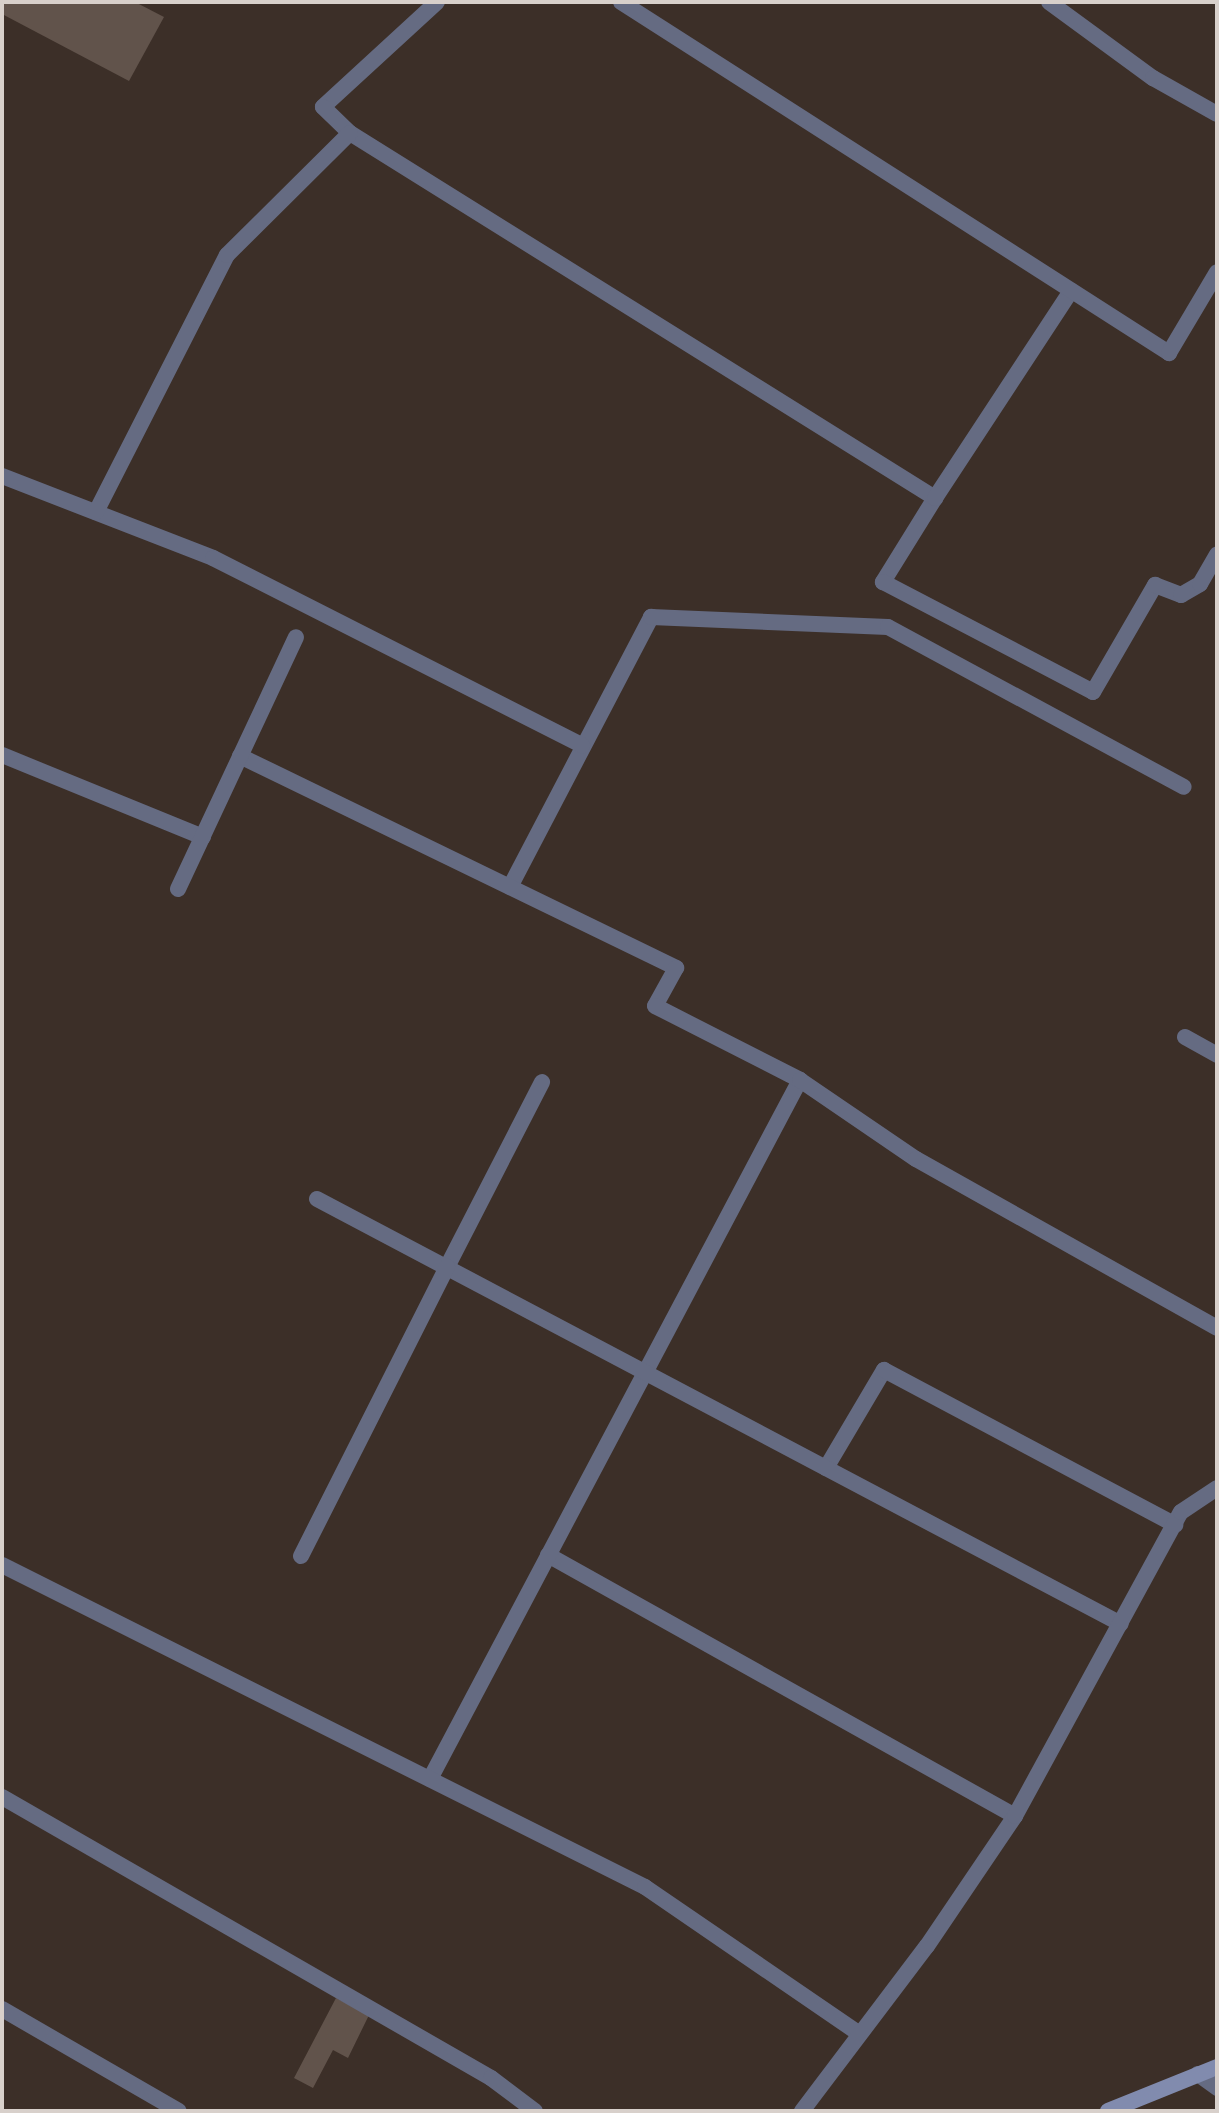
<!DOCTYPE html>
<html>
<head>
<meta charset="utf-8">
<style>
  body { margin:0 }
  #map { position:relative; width:1219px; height:2113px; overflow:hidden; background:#3c2f28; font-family:Arial,sans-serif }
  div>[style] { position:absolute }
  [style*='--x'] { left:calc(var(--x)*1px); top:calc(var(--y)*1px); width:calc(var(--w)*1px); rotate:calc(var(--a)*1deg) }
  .building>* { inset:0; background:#61534b }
  .lane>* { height:16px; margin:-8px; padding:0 8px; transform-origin:8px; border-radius:8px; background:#656b82 }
  .street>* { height:16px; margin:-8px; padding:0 8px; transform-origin:8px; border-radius:8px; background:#656b82 }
  .secondary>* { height:16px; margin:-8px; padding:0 8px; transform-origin:8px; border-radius:8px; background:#818bae }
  span { translate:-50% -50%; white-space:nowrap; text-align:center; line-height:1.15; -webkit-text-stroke:7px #32261e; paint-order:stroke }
  .frame { position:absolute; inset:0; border:4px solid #d8d0cb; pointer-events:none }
</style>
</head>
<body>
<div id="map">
  <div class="building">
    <div style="clip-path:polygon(2px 2px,135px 2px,164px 17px,129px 81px,2px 14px)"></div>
    <div style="clip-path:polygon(336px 1998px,369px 2015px,348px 2058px,333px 2050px,313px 2088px,294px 2078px)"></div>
  </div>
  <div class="lane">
    <div style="--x:935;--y:498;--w:99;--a:121.8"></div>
    <div style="--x:883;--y:582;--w:237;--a:27.6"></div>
    <div style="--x:1093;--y:692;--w:124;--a:-59.9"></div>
    <div style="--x:1155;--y:585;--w:28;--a:21"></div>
    <div style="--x:1181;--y:595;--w:22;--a:-30"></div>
    <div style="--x:1200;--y:584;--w:34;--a:-60"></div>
    <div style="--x:510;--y:887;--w:305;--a:-62.4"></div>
    <div style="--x:651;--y:617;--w:237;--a:2.4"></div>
    <div style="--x:888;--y:627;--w:336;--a:28.4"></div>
    <div style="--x:447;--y:1267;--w:208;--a:-62.8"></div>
    <div style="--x:826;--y:1468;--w:114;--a:-59.4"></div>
    <div style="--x:884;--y:1370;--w:330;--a:28"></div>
    <div style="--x:548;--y:1555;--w:535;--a:29.2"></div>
    <div style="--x:430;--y:1779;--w:791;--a:-62.11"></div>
  </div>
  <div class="street">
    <div style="--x:437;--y:2;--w:155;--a:137.4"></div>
    <div style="--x:323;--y:107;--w:37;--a:44"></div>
    <div style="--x:350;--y:133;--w:690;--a:31.96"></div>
    <div style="--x:935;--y:498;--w:248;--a:-56.7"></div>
    <div style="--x:621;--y:2;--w:651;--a:32.64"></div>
    <div style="--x:1169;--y:353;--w:94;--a:-59.3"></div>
    <div style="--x:1049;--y:2;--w:129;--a:36.2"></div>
    <div style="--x:1153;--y:78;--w:73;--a:29.4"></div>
    <div style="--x:2;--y:476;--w:226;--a:21.2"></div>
    <div style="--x:213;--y:558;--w:414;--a:26.9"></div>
    <div style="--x:96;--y:512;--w:288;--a:-63"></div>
    <div style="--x:227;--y:255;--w:173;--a:-44.8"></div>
    <div style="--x:2;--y:755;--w:217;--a:22.2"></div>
    <div style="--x:240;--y:756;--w:485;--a:25.9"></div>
    <div style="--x:676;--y:968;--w:43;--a:118.9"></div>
    <div style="--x:655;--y:1006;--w:163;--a:27"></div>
    <div style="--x:800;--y:1080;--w:140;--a:34.3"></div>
    <div style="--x:916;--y:1159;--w:345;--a:29.3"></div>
    <div style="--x:178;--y:889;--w:278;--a:-64.9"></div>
    <div style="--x:1185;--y:1037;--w:37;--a:29"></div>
    <div style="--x:317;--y:1199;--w:909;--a:27.86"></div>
    <div style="--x:301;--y:1556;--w:324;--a:-63.2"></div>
    <div style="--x:2;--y:1565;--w:719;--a:26.6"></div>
    <div style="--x:645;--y:1887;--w:260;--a:34.4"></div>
    <div style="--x:2;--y:1797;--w:564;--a:29.88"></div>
    <div style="--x:491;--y:2078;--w:55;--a:36.9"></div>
    <div style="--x:2;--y:2009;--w:204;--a:30"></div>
    <div style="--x:1198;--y:2074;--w:24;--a:36"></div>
    <div style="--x:802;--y:2111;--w:207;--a:-52.9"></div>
    <div style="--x:927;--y:1946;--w:157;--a:-55.9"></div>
    <div style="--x:1015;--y:1816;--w:346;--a:-61.4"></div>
    <div style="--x:1181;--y:1512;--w:43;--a:-33.7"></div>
  </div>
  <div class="secondary">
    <div style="--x:1108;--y:2111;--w:118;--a:-22"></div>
  </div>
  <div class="frame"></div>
</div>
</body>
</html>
